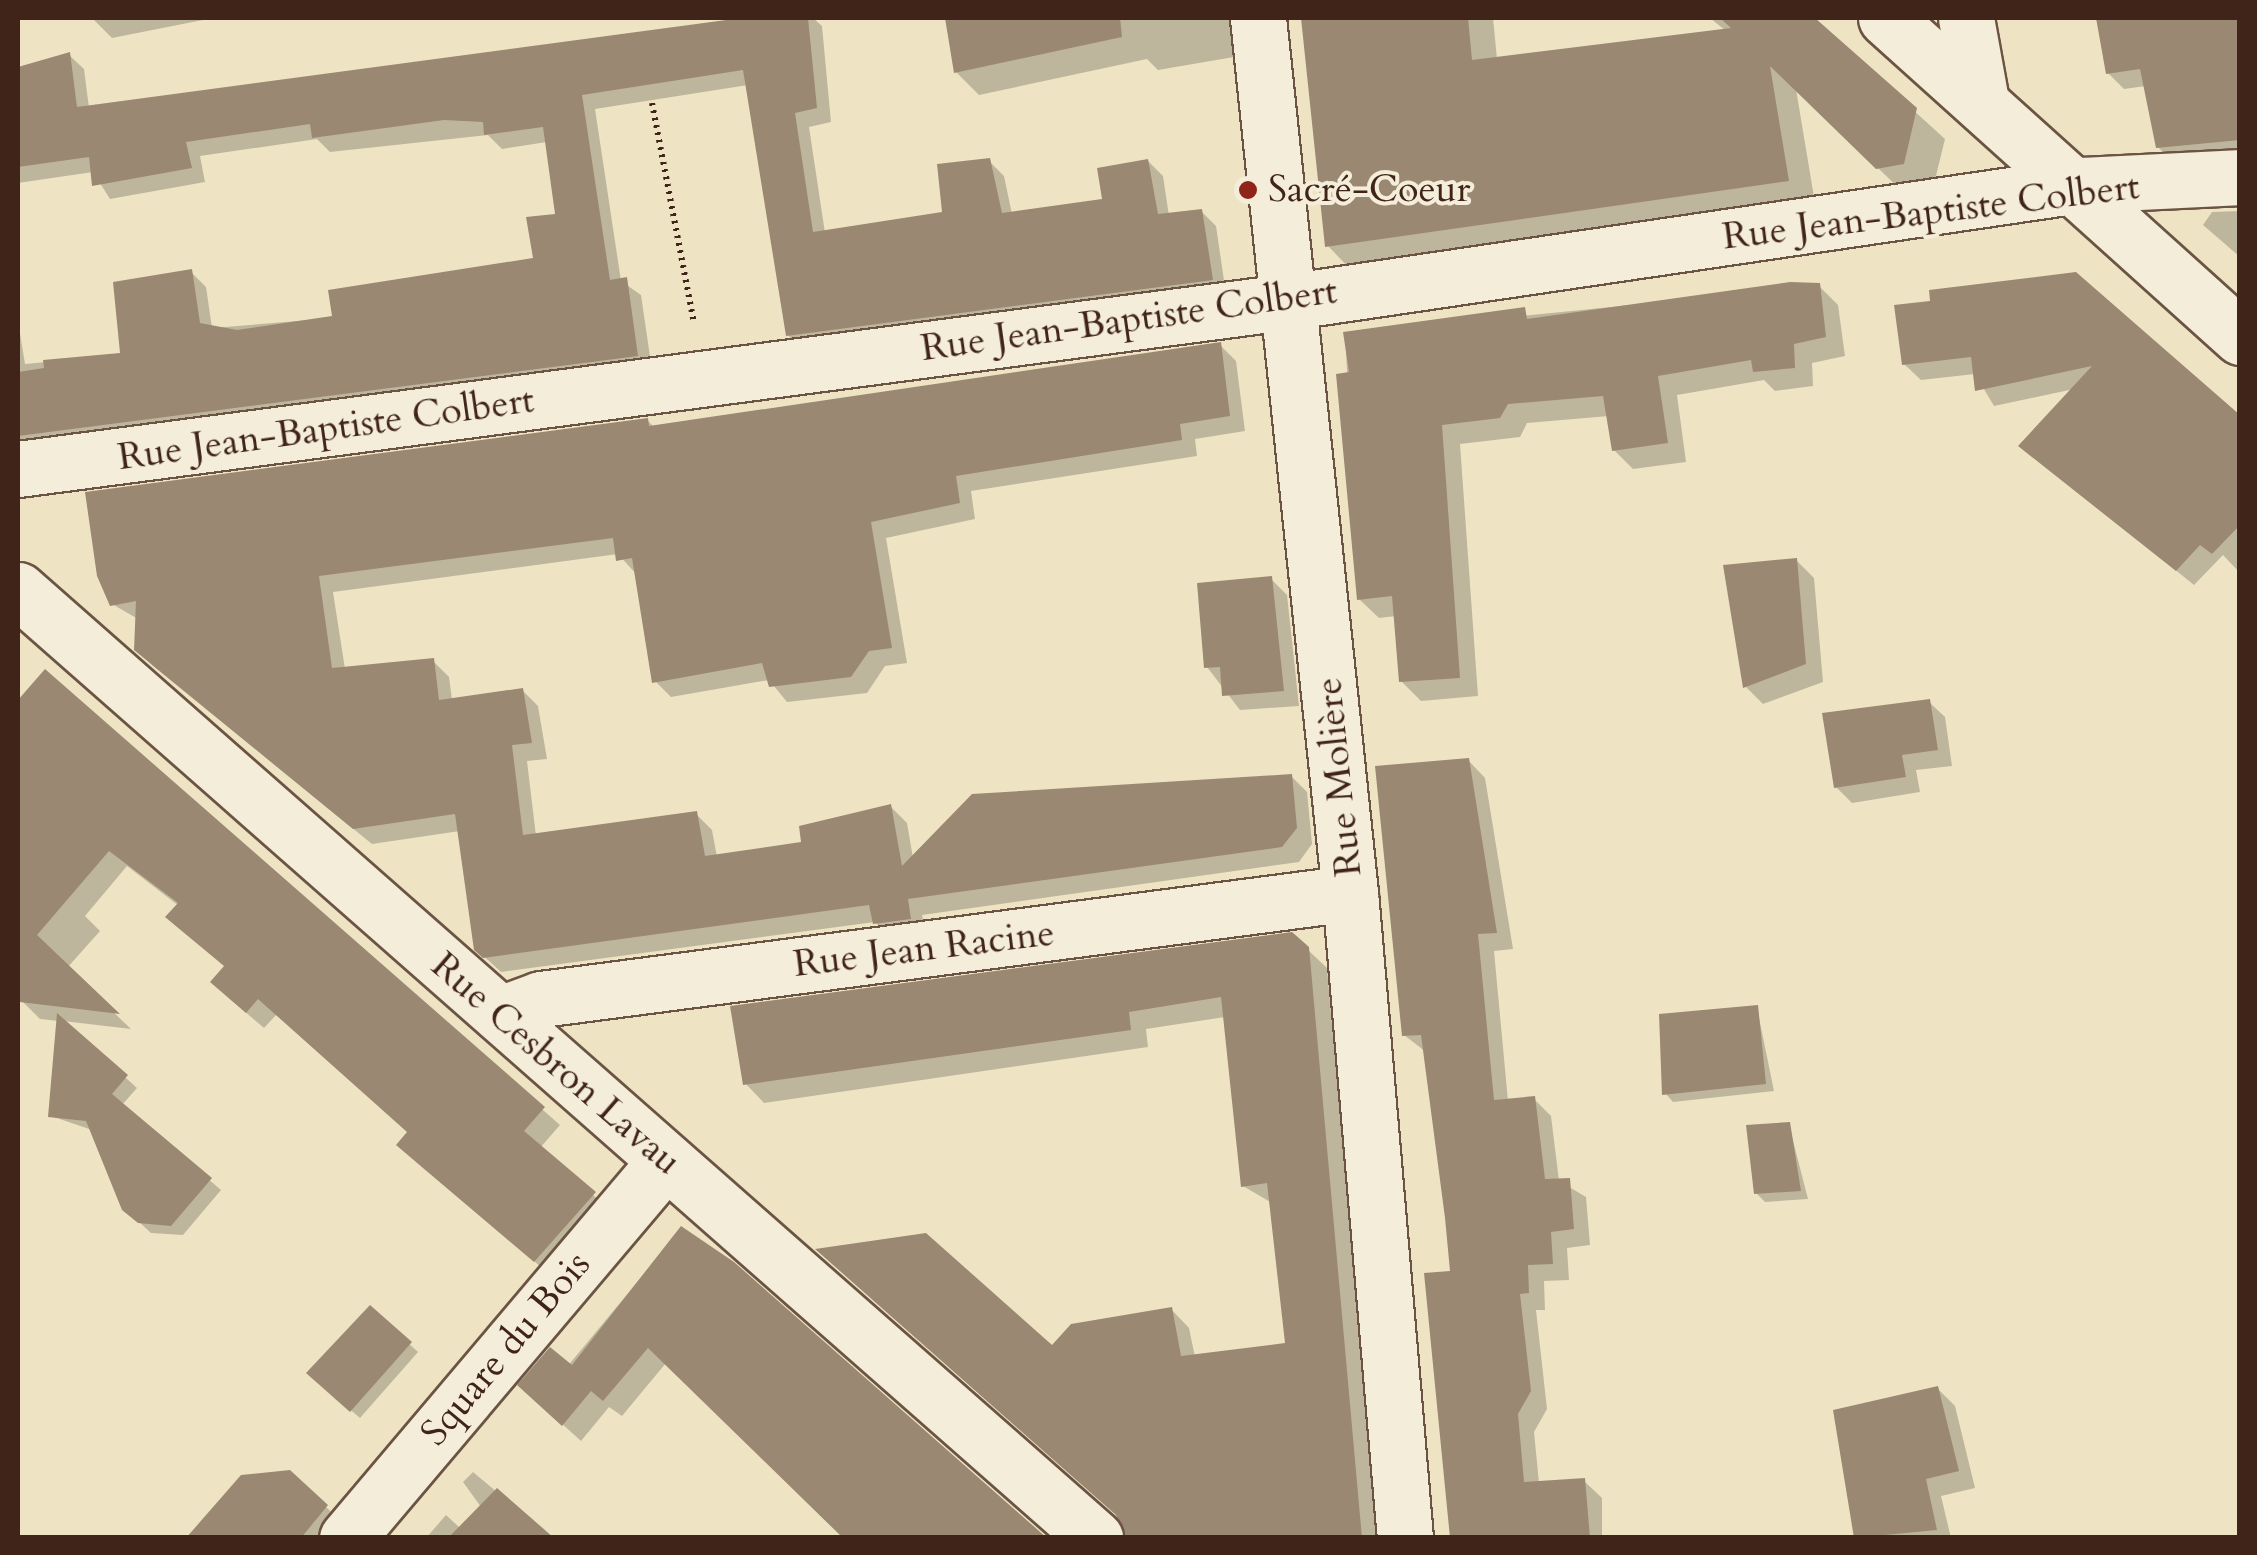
<!DOCTYPE html>
<html>
<head>
<meta charset="utf-8">
<style>
  body { margin:0 }
  #map { position:relative; width:2257px; height:1555px; overflow:hidden; background:#eee4c4; font-family:Cardo,serif }
  div>[style] { position:absolute }
  [style*='--x'] { left:calc(var(--x)*1px); top:calc(var(--y)*1px); width:calc(var(--w)*1px); rotate:calc(var(--a)*1deg) }
  .shadow>* { inset:0; background:#0003 }
  .building>* { inset:0; background:#9a8872 }
  .path>* { height:6px; margin-top:-3px; transform-origin:0; background:repeating-linear-gradient(90deg,#402419 0 2.5px,transparent 0 7.5px) }
  .roads { filter:drop-shadow(2px 0 #6c5444) drop-shadow(-2px 0 #6c5444) drop-shadow(0 2px #6c5444) drop-shadow(0 -2px #6c5444) }
  .minor>* { height:55px; margin:-27.5px; padding:0 27.5px; transform-origin:27.5px; border-radius:27.5px; background:#f4edd9 }
  .dots>* { width:28px; height:28px; translate:-50% -50%; box-sizing:border-box; border:5px solid #f4edd9; border-radius:50% }
  span { translate:-50% -50%; white-space:nowrap; text-align:center; line-height:1.15; -webkit-text-stroke:8px #f4edd9; paint-order:stroke }
  .poi-label { font-size:38px; color:#402419 }
  .left { translate:0 -50%; text-align:left }
  .street-label { font-size:38px; color:#402419 }
  .frame { position:absolute; inset:0; border:20px solid #402419; pointer-events:none }
</style>
</head>
<body>
<div id="map">
  <div class="shadow">
    <div style="clip-path:polygon(92px 18px,213px 18px,112px 38px)"></div>
    <div style="clip-path:polygon(761px 18px,813px 18px,822px 26px,831px 122px,809px 127px,825px 233px,945px 214px,989px 161px,1004px 176px,1012px 214px,1105px 201px,1148px 161px,1163px 176px,1169px 216px,1201px 211px,1216px 226px,1226px 294px,803px 350px,788px 335px,748px 85px,595px 109px,621px 281px,641px 295px,652px 370px,18px 453px,18px 321px,25px 364px,122px 355px,191px 272px,206px 287px,212px 328px,335px 318px,536px 261px,558px 216px,547px 142px,502px 149px,488px 135px,330px 152px,317px 139px,200px 156px,205px 182px,110px 199px,93px 172px,18px 183px,18px 70px,69px 55px,84px 69px,89px 108px)"></div>
    <div style="clip-path:polygon(948px 18px,1236px 18px,1240px 56px,1158px 70px,1147px 59px,979px 95px,956px 72px)"></div>
    <div style="clip-path:polygon(1304px 18px,1493px 18px,1497px 59px,1726px 31px,1710px 18px,1812px 18px,1945px 139px,1932px 192px,1907px 196px,1796px 89px,1816px 209px,1356px 275px,1328px 246px)"></div>
    <div style="clip-path:polygon(2098px 18px,2240px 18px,2240px 156px,2174px 163px,2158px 147px,2146px 86px,2124px 89px,2108px 73px)"></div>
    <div style="clip-path:polygon(2240px 211px,2240px 257px,2203px 225px,2212px 212px)"></div>
    <div style="clip-path:polygon(1819px 286px,1838px 305px,1845px 356px,1812px 363px,1813px 386px,1775px 391px,1764px 380px,1677px 395px,1686px 462px,1633px 469px,1614px 450px,1609px 416px,1527px 423px,1520px 437px,1460px 444px,1478px 696px,1421px 701px,1401px 681px,1396px 616px,1379px 618px,1359px 599px,1345px 334px)"></div>
    <div style="clip-path:polygon(1933px 303px,2240px 420px,2240px 573px,2223px 555px,2194px 585px,2022px 446px,2074px 389px,1994px 406px,1975px 374px,1921px 380px,1904px 364px)"></div>
    <div style="clip-path:polygon(1220px 345px,1236px 361px,1245px 431px,1195px 439px,1197px 456px,971px 491px,975px 519px,886px 538px,907px 663px,885px 666px,867px 693px,787px 702px,769px 680px,671px 697px,655px 681px,637px 575px,618px 554px,333px 592px,345px 669px,433px 661px,449px 677px,452px 700px,522px 690px,538px 706px,547px 759px,527px 761px,536px 836px,696px 814px,712px 830px,717px 857px,804px 844px,891px 807px,907px 823px,913px 858px,1291px 776px,1307px 792px,1312px 844px,1299px 862px,922px 915px,926px 934px,892px 939px,875px 922px,501px 972px,476px 949px,460px 831px,372px 844px,153px 666px,137px 649px,138px 619px,112px 604px,647px 420px,655px 428px)"></div>
    <div style="clip-path:polygon(1796px 560px,1814px 578px,1823px 682px,1763px 704px,1745px 686px)"></div>
    <div style="clip-path:polygon(1271px 579px,1287px 595px,1299px 706px,1240px 710px,1207px 667px)"></div>
    <div style="clip-path:polygon(45px 672px,560px 1125px,540px 1148px,611px 1211px,553px 1277px,416px 1162px,409px 1133px,277px 1014px,264px 1028px,230px 999px,226px 967px,179px 906px,127px 866px,85px 916px,100px 931px,67px 968px,131px 1029px,63px 1021px,137px 1088px,122px 1105px,221px 1190px,183px 1235px,151px 1233px,137px 1220px,92px 1130px,51px 1116px,59px 1021px,40px 1019px,23px 1002px,18px 794px,36px 773px,18px 756px,18px 704px)"></div>
    <div style="clip-path:polygon(1929px 702px,1945px 717px,1952px 766px,1916px 770px,1920px 792px,1852px 803px,1836px 787px)"></div>
    <div style="clip-path:polygon(1468px 760px,1485px 778px,1513px 949px,1494px 951px,1508px 1101px,1534px 1099px,1551px 1116px,1559px 1181px,1586px 1197px,1590px 1245px,1567px 1248px,1569px 1280px,1544px 1281px,1545px 1310px,1536px 1310px,1547px 1409px,1534px 1432px,1539px 1483px,1584px 1481px,1602px 1498px,1602px 1538px,1452px 1538px,1453px 1274px,1426px 1052px,1404px 1035px)"></div>
    <div style="clip-path:polygon(1307px 949px,1327px 968px,1378px 1538px,1157px 1538px,1052px 1349px,1171px 1309px,1189px 1328px,1195px 1357px,1288px 1345px,1272px 1203px,1243px 1186px,1225px 1017px,1146px 1029px,1148px 1047px,764px 1103px,746px 1084px)"></div>
    <div style="clip-path:polygon(1757px 1008px,1774px 1091px,1673px 1102px,1665px 1093px)"></div>
    <div style="clip-path:polygon(1789px 1125px,1808px 1199px,1765px 1202px,1756px 1193px)"></div>
    <div style="clip-path:polygon(681px 1229px,844px 1538px,666px 1363px,622px 1416px,609px 1407px,581px 1441px,538px 1402px)"></div>
    <div style="clip-path:polygon(370px 1308px,418px 1352px,360px 1418px,317px 1381px)"></div>
    <div style="clip-path:polygon(1938px 1389px,1955px 1406px,1975px 1488px,1941px 1496px,1951px 1538px,1857px 1538px)"></div>
    <div style="clip-path:polygon(473px 1472px,552px 1538px,426px 1538px,446px 1515px,460px 1528px,481px 1507px,463px 1482px)"></div>
    <div style="clip-path:polygon(326px 1507px,343px 1523px,331px 1538px,189px 1538px)"></div>
  </div>
  <div class="building">
    <div style="clip-path:polygon(741px 18px,808px 18px,817px 108px,795px 113px,813px 232px,942px 212px,937px 164px,990px 158px,1002px 213px,1102px 199px,1097px 168px,1148px 159px,1158px 214px,1202px 209px,1213px 280px,786px 336px,743px 70px,582px 95px,610px 280px,627px 277px,638px 356px,18px 436px,18px 372px,44px 368px,43px 360px,120px 353px,113px 282px,192px 269px,200px 323px,237px 330px,332px 316px,328px 290px,533px 258px,526px 217px,555px 214px,543px 127px,484px 135px,483px 122px,444px 120px,312px 138px,310px 124px,186px 142px,192px 168px,92px 186px,89px 157px,18px 167px,18px 67px,70px 52px,77px 107px)"></div>
    <div style="clip-path:polygon(945px 18px,1120px 18px,1122px 37px,954px 73px)"></div>
    <div style="clip-path:polygon(1301px 18px,1468px 18px,1472px 60px,1731px 28px,1720px 18px,1815px 18px,1917px 108px,1904px 164px,1876px 169px,1770px 66px,1789px 181px,1325px 247px)"></div>
    <div style="clip-path:polygon(2096px 18px,2240px 18px,2240px 140px,2156px 148px,2140px 69px,2106px 74px)"></div>
    <div style="clip-path:polygon(2076px 272px,2240px 415px,2240px 525px,2212px 554px,2200px 545px,2176px 571px,2018px 446px,2092px 366px,1975px 391px,1971px 357px,1902px 365px,1894px 305px,1930px 301px,1929px 290px)"></div>
    <div style="clip-path:polygon(1790px 282px,1820px 283px,1826px 337px,1794px 344px,1795px 368px,1753px 372px,1751px 360px,1658px 376px,1668px 443px,1612px 451px,1603px 396px,1508px 404px,1500px 418px,1442px 425px,1460px 678px,1399px 682px,1392px 596px,1357px 600px,1336px 374px,1349px 372px,1343px 332px,1525px 307px,1527px 319px)"></div>
    <div style="clip-path:polygon(1221px 342px,1230px 416px,1180px 424px,1182px 440px,956px 476px,960px 503px,871px 522px,892px 648px,869px 651px,851px 677px,769px 687px,762px 663px,652px 683px,632px 558px,616px 561px,613px 538px,319px 576px,332px 668px,434px 658px,439px 700px,523px 688px,532px 743px,512px 745px,523px 835px,697px 811px,705px 856px,801px 842px,799px 826px,891px 804px,902px 866px,972px 794px,1292px 774px,1297px 828px,1282px 847px,908px 899px,911px 919px,873px 924px,869px 905px,483px 958px,474px 950px,455px 814px,353px 829px,134px 650px,136px 601px,110px 606px,97px 576px,85px 492px,648px 418px,649px 426px)"></div>
    <div style="clip-path:polygon(1797px 558px,1806px 664px,1743px 688px,1723px 565px)"></div>
    <div style="clip-path:polygon(1272px 576px,1284px 691px,1222px 696px,1220px 667px,1204px 668px,1197px 583px)"></div>
    <div style="clip-path:polygon(45px 669px,545px 1107px,524px 1131px,596px 1192px,534px 1262px,396px 1145px,407px 1132px,258px 999px,246px 1013px,210px 982px,224px 966px,165px 917px,178px 903px,109px 851px,37px 935px,120px 1014px,20px 1002px,18px 700px)"></div>
    <div style="clip-path:polygon(1930px 699px,1938px 750px,1902px 755px,1906px 777px,1834px 788px,1822px 713px)"></div>
    <div style="clip-path:polygon(1469px 758px,1497px 933px,1478px 934px,1494px 1100px,1535px 1096px,1545px 1179px,1570px 1178px,1574px 1229px,1551px 1232px,1553px 1264px,1528px 1265px,1529px 1293px,1520px 1294px,1531px 1391px,1518px 1414px,1524px 1482px,1585px 1478px,1590px 1538px,1450px 1538px,1424px 1273px,1450px 1271px,1445px 1218px,1421px 1035px,1402px 1036px,1375px 766px)"></div>
    <div style="clip-path:polygon(1292px 932px,1309px 947px,1362px 1538px,1125px 1538px,1116px 1515px,815px 1249px,926px 1233px,1052px 1345px,1071px 1324px,1172px 1307px,1181px 1356px,1285px 1343px,1267px 1183px,1241px 1187px,1221px 997px,1129px 1012px,1131px 1030px,743px 1085px,730px 1006px)"></div>
    <div style="clip-path:polygon(1758px 1005px,1766px 1084px,1662px 1095px,1659px 1014px)"></div>
    <div style="clip-path:polygon(57px 1013px,128px 1075px,112px 1094px,212px 1178px,171px 1226px,138px 1223px,122px 1210px,86px 1121px,48px 1117px)"></div>
    <div style="clip-path:polygon(1790px 1122px,1801px 1191px,1754px 1194px,1746px 1125px)"></div>
    <div style="clip-path:polygon(681px 1226px,734px 1262px,1047px 1538px,843px 1538px,648px 1348px,603px 1401px,591px 1391px,562px 1426px,517px 1385px,550px 1347px,572px 1365px)"></div>
    <div style="clip-path:polygon(370px 1305px,412px 1342px,350px 1412px,306px 1373px)"></div>
    <div style="clip-path:polygon(1938px 1386px,1959px 1471px,1926px 1479px,1937px 1530px,1854px 1538px,1833px 1410px)"></div>
    <div style="clip-path:polygon(290px 1470px,328px 1505px,301px 1538px,186px 1538px,241px 1475px)"></div>
    <div style="clip-path:polygon(497px 1488px,554px 1538px,448px 1538px)"></div>
  </div>
  <div class="path">
    <div style="--x:652;--y:103;--w:224;--a:79.2"></div>
  </div>
  <div class="roads">
    <div class="minor">
      <div style="--x:1258;--y:18;--w:880;--a:84"></div>
      <div style="--x:1350;--y:893;--w:647;--a:85.13"></div>
      <div style="--x:1886;--y:18;--w:477;--a:42"></div>
      <div style="--x:1966;--y:18;--w:84;--a:79.8"></div>
      <div style="--x:18;--y:469;--w:1286;--a:-7.51"></div>
      <div style="--x:1293;--y:301;--w:795;--a:-8.4"></div>
      <div style="--x:2079;--y:185;--w:161;--a:-2.8"></div>
      <div style="--x:18;--y:590;--w:1435;--a:41.35"></div>
      <div style="--x:500;--y:1014;--w:44;--a:-20.1"></div>
      <div style="--x:541;--y:999;--w:816;--a:-7.46"></div>
      <div style="--x:347;--y:1538;--w:494;--a:-49.8"></div>
    </div>
  </div>
  <div class="dots">
    <div style="left:1248px;top:190px;background:#8f2418"></div>
  </div>
  <div class="poi-label">
    <span class="left" style="left:1268px;top:190px">Sacré-Coeur</span>
  </div>
  <div class="street-label">
    <span style="left:1931px;top:212px;rotate:-7deg">Rue Jean-Baptiste Colbert</span>
    <span style="left:1129px;top:320px;rotate:-8deg">Rue Jean-Baptiste Colbert</span>
    <span style="left:326px;top:429px;rotate:-8deg">Rue Jean-Baptiste Colbert</span>
    <span style="left:1339px;top:777px;rotate:-96deg">Rue Molière</span>
    <span style="left:924px;top:949px;rotate:-7deg">Rue Jean Racine</span>
    <span style="left:556px;top:1064px;rotate:41deg">Rue Cesbron Lavau</span>
    <span style="left:506px;top:1349px;rotate:-50deg">Square du Bois</span>
  </div>
  <div class="frame"></div>
</div>
</body>
</html>
